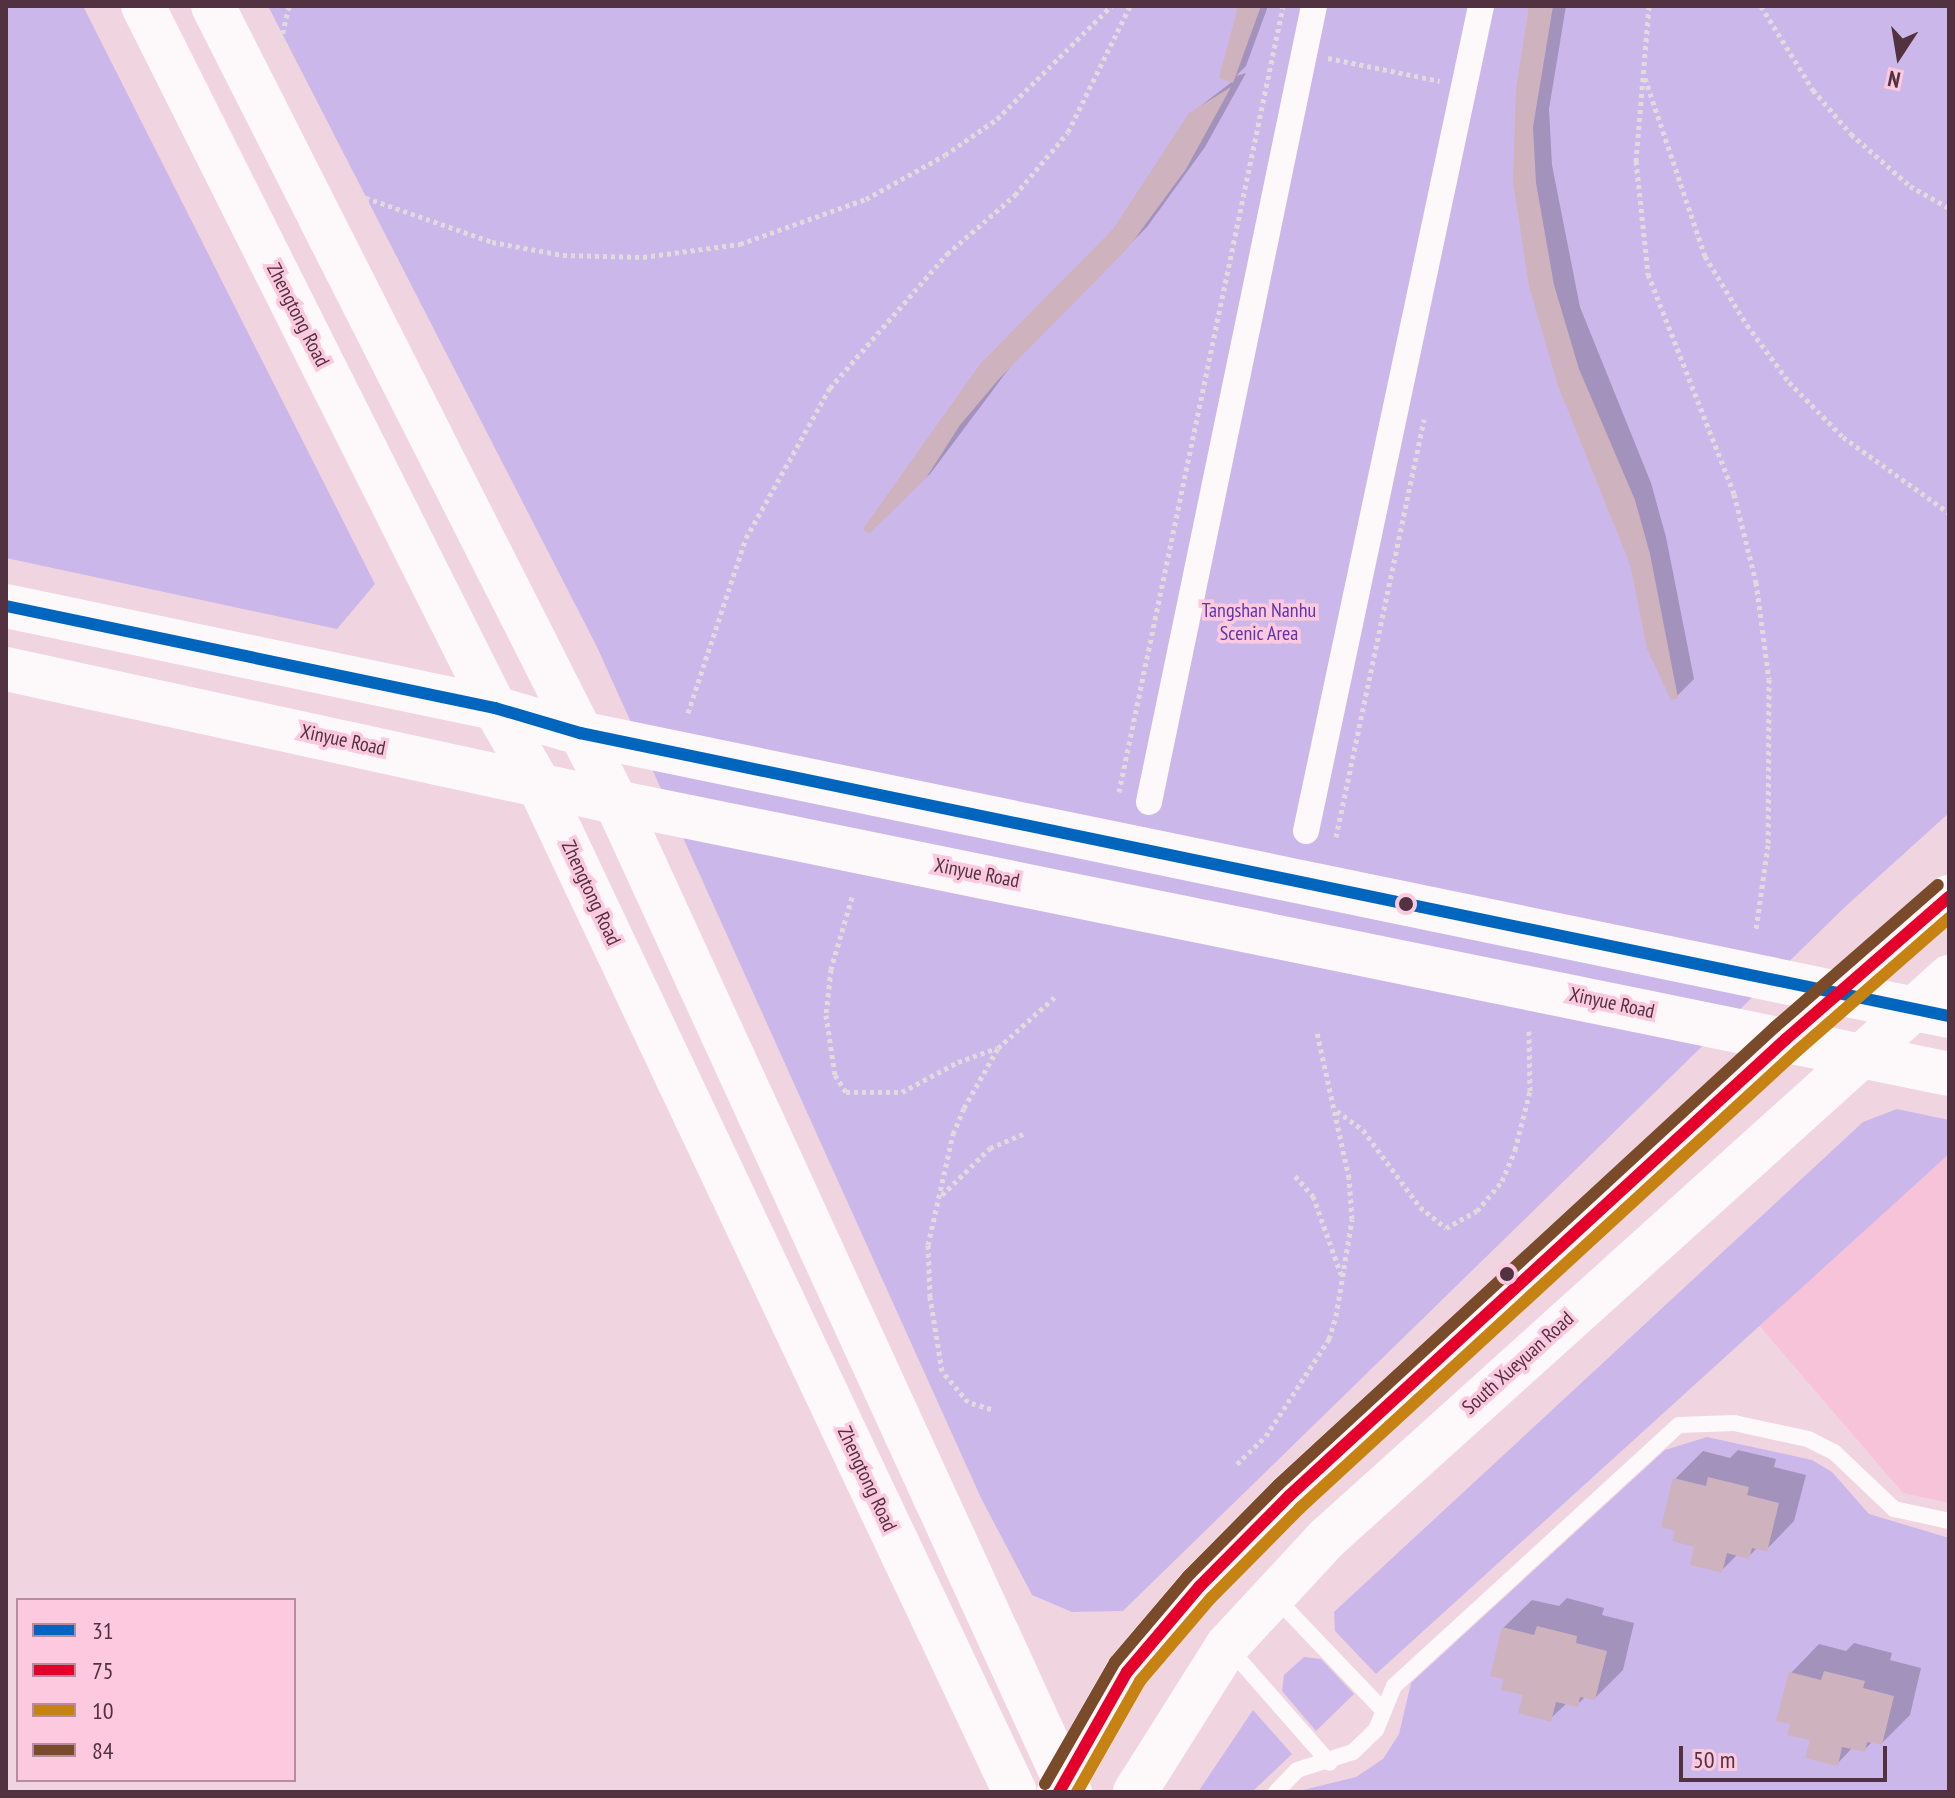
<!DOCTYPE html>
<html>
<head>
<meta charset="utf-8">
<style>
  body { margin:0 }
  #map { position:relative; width:1955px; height:1798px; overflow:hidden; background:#f0d5e0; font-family:"PT Sans Narrow",sans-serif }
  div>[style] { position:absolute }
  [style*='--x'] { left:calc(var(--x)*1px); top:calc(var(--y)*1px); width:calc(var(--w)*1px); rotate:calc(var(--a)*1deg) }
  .built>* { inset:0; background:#f7c3d9 }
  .green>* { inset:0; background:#ccb7eb }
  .shadow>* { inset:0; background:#0003 }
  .building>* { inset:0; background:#ceb3bf }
  .path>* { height:5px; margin-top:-2.5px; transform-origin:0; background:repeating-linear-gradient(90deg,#e2dadd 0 4px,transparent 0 8px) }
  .service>* { height:16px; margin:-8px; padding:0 8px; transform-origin:8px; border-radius:8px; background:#fdf9fa }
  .pedestrian>* { height:26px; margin:-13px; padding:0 13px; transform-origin:13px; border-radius:13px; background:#fdf9fa }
  .secondary>* { height:44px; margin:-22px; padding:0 22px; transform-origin:22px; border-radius:22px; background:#fdf9fa }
  .primary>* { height:44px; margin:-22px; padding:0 22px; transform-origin:22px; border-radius:22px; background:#fdf9fa }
  .bus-1>* { height:12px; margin:-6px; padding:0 6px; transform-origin:6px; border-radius:6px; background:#0065bd }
  .bus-2>* { height:12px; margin:-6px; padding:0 6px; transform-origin:6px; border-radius:6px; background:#e4002b }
  .bus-3>* { height:12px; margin:-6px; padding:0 6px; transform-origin:6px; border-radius:6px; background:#c68313 }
  .bus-4>* { height:12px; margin:-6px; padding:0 6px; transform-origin:6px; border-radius:6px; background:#7a4b2a }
  .dots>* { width:22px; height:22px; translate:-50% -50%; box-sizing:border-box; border:4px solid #fcc9de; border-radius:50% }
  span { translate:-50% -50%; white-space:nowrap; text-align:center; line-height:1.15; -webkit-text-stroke:7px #fcc9de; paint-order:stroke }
  .street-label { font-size:20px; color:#523140 }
  .park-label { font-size:20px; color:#5b36ae }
  .frame { position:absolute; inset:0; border:8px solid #523140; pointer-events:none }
  .legend { position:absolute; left:16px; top:1598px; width:280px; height:184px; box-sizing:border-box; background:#fcc9de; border:2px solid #b88c9f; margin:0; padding:10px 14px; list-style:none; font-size:24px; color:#523140 }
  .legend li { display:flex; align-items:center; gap:16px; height:40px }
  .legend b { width:40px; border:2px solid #b88c9f }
  .north { position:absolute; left:1859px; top:16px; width:80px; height:80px; -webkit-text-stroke:6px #fcc9de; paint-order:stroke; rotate:192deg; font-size:22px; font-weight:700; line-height:32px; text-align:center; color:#523140 }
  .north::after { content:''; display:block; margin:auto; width:28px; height:36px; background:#523140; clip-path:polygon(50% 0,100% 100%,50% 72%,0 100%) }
  .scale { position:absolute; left:1679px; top:1746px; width:208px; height:36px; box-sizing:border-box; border:4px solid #523140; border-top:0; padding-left:10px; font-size:24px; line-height:28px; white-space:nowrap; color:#523140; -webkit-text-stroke:6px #fcc9de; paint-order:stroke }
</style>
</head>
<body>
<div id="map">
  <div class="built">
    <div style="clip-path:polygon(1949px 1154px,1949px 1503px,1903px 1493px,1757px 1323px)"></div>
  </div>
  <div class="green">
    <div style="clip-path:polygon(6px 6px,83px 6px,375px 584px,337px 629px,6px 558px)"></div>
    <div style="clip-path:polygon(268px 6px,1949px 6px,1949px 813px,1846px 906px,1123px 1611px,1072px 1612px,1032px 1595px,981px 1498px,597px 647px)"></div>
    <div style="clip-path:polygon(1897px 1109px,1949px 1120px,1949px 1154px,1376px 1674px,1335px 1631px,1334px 1612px,1863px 1122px)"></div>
    <div style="clip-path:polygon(1707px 1437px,1812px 1460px,1832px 1472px,1869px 1514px,1949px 1538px,1949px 1792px,1295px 1792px,1356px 1777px,1383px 1759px,1399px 1734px,1411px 1683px,1665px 1450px)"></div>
    <div style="clip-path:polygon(1304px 1657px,1321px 1659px,1354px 1694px,1316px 1731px,1282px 1691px,1284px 1675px)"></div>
    <div style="clip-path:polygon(1253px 1710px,1292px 1754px,1252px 1792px,1198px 1792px)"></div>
  </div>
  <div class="shadow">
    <div style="clip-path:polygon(1239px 6px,1268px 6px,1246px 66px,1236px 76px,1246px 73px,1205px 147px,1147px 227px,1017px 358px,930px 474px,869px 532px,1114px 230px,1190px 114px,1233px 81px)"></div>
    <div style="clip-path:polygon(1531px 6px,1566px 6px,1549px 109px,1552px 165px,1580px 307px,1651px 483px,1666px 537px,1694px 679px,1677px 696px,1531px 286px)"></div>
    <div style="clip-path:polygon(1738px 1450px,1776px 1459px,1774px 1467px,1806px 1475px,1794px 1521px,1766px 1550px,1757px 1548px,1748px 1557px,1738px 1554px,1722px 1570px,1677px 1529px,1675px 1479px,1703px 1451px,1730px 1458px)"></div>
    <div style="clip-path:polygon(1567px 1598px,1604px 1608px,1602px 1615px,1634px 1623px,1623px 1670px,1595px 1698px,1586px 1696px,1577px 1705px,1567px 1703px,1550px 1719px,1525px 1694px,1503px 1628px,1532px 1600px,1559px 1606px)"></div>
    <div style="clip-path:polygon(1854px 1643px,1892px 1653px,1890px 1660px,1921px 1668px,1910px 1715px,1882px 1743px,1873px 1741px,1864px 1750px,1853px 1747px,1837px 1764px,1792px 1723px,1791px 1673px,1819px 1644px,1846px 1651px)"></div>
  </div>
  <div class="building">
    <div style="clip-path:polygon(1238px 6px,1261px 6px,1233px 83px,1219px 78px)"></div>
    <div style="clip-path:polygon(1529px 6px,1553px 6px,1533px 127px,1536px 183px,1554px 285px,1579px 369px,1635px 500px,1650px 554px,1678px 698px,1671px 700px,1647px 649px,1630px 564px,1558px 386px,1529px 286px,1513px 182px,1516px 89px)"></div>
    <div style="clip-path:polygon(1231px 87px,1186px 169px,1128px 248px,998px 380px,960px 425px,926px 478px,869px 534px,863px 529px,980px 364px,1113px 229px,1189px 113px)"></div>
    <div style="clip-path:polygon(1708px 1477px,1749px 1487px,1747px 1495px,1779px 1503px,1767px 1552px,1752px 1548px,1749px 1559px,1727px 1553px,1722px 1573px,1690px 1565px,1694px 1547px,1672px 1541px,1675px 1531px,1661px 1527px,1673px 1478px,1706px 1486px)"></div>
    <div style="clip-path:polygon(1537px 1626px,1577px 1636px,1576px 1643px,1607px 1651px,1595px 1700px,1580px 1697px,1578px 1707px,1556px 1702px,1551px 1722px,1518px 1713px,1523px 1695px,1501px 1690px,1503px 1679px,1490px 1676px,1502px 1627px,1534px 1635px)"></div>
    <div style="clip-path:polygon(1824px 1671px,1865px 1681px,1863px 1688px,1894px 1696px,1882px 1745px,1867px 1742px,1865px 1752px,1842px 1747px,1838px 1766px,1805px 1758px,1810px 1740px,1787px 1735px,1790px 1724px,1776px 1721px,1789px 1672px,1821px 1680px)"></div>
  </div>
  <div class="path">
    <div style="--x:1649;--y:6;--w:156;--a:94.8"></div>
    <div style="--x:1636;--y:161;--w:114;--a:83.9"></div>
    <div style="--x:1648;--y:274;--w:236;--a:68.6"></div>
    <div style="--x:1734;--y:494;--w:91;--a:76"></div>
    <div style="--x:1756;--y:582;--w:98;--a:82.4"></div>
    <div style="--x:1769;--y:679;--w:166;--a:90.3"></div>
    <div style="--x:1768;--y:845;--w:85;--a:98.1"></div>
    <div style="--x:1761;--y:6;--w:99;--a:58.2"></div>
    <div style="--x:1813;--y:90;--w:58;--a:49.2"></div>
    <div style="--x:1851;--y:134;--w:79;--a:41.4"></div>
    <div style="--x:1910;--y:186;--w:45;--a:29.4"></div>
    <div style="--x:279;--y:49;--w:44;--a:-76.9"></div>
    <div style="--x:1328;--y:58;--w:114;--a:11.6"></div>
    <div style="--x:1645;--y:78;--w:188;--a:71.4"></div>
    <div style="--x:1705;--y:256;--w:81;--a:58.7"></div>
    <div style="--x:1747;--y:325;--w:71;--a:53.6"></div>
    <div style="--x:1789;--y:382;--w:77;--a:45.5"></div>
    <div style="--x:1843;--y:437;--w:130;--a:35.6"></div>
    <div style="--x:358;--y:195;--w:142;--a:19.3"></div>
    <div style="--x:492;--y:242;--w:72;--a:10.4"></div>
    <div style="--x:563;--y:255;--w:80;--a:1.4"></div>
    <div style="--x:643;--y:257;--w:98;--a:-7.6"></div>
    <div style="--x:740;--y:244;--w:134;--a:-19.7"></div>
    <div style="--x:866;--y:199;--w:90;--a:-29.1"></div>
    <div style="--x:945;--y:155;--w:63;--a:-34.7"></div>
    <div style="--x:997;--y:119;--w:161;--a:-44.7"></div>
    <div style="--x:688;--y:713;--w:184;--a:-71.7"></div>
    <div style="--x:746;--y:538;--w:172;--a:-60.8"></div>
    <div style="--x:830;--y:388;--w:178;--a:-48.9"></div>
    <div style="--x:947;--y:254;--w:90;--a:-40.9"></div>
    <div style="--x:1015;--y:195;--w:82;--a:-49.9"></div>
    <div style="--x:1068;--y:132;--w:140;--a:-63.8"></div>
    <div style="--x:1119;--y:792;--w:803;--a:-78.21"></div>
    <div style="--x:1336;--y:837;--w:427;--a:-78.1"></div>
    <div style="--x:852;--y:897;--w:75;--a:106.3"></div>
    <div style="--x:831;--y:969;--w:46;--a:96.2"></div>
    <div style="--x:826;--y:1015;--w:61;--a:81.5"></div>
    <div style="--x:835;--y:1075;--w:20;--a:57"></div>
    <div style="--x:846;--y:1092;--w:56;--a:0"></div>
    <div style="--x:902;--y:1092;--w:64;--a:-28.2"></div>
    <div style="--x:958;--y:1062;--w:41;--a:-19.7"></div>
    <div style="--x:1337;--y:1111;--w:32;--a:36"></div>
    <div style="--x:1363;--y:1130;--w:96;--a:53.5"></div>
    <div style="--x:1420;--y:1207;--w:33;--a:39"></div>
    <div style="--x:1446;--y:1228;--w:35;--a:-29"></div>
    <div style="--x:1477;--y:1211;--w:39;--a:-50"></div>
    <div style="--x:1502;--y:1181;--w:34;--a:-67"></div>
    <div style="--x:1515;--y:1150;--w:61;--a:-75.7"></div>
    <div style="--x:1530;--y:1091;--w:60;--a:-91"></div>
    <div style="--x:1295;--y:1176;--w:27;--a:48"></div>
    <div style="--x:1313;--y:1196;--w:83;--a:70.3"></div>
    <div style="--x:942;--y:1195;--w:67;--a:-44.4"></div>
    <div style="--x:990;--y:1148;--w:36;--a:-23"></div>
    <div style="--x:991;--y:1409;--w:24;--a:-163"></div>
    <div style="--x:968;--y:1402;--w:40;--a:-130"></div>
    <div style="--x:942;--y:1371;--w:75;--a:-99.2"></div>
    <div style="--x:930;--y:1297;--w:52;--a:-92.2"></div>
    <div style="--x:928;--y:1245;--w:114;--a:-77.3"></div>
    <div style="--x:953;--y:1134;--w:28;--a:-67"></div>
    <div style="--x:964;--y:1108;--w:69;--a:-60.5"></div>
    <div style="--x:998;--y:1048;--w:79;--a:-41.9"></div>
    <div style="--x:1237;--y:1464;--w:40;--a:-44"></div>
    <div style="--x:1266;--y:1436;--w:116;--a:-57"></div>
    <div style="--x:1329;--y:1339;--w:24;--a:-73"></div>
    <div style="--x:1336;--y:1316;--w:98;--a:-80.6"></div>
    <div style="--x:1352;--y:1219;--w:41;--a:-94.2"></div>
    <div style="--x:1349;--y:1178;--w:149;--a:-102.4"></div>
  </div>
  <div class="service">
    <div style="--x:1274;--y:1596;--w:158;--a:46.3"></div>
    <div style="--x:1228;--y:1647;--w:154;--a:48.7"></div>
    <div style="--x:1276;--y:1792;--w:30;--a:-46"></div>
    <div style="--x:1297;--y:1770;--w:59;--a:-17.8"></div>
    <div style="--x:1353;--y:1752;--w:32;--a:-44"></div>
    <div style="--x:1376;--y:1730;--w:48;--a:-67.8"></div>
    <div style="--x:1394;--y:1686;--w:386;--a:-42.5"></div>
    <div style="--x:1679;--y:1425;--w:55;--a:-2.1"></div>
    <div style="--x:1734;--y:1423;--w:76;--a:12.2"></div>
    <div style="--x:1808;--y:1439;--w:29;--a:27"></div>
    <div style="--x:1834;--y:1452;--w:83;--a:43.5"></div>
    <div style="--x:1894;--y:1509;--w:56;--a:12.3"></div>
  </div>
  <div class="pedestrian">
    <div style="--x:1149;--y:802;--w:813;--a:-78.29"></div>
    <div style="--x:1306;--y:831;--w:843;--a:-78.02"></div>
  </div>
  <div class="secondary">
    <div style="--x:143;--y:6;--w:785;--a:63.37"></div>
    <div style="--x:495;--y:708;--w:84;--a:60.1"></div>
    <div style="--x:537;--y:781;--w:1118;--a:64.7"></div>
    <div style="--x:213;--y:6;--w:892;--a:63.15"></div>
    <div style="--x:616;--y:802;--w:1089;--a:65.36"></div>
    <div style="--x:6;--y:606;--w:500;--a:11.8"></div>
    <div style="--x:495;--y:708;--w:89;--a:16.4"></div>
    <div style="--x:580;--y:733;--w:1398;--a:11.68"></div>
    <div style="--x:6;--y:669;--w:624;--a:12.3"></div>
    <div style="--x:616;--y:802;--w:1360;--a:11.53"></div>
  </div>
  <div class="primary">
    <div style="--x:1059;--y:1792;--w:138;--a:-60.5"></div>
    <div style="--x:1127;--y:1672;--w:111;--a:-49.7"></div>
    <div style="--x:1199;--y:1587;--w:128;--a:-45.3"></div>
    <div style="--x:1289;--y:1496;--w:675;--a:-42.6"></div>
    <div style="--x:1786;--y:1039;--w:216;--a:-41.1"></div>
    <div style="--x:1135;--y:1792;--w:173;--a:-57.8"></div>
    <div style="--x:1227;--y:1646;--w:146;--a:-47.2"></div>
    <div style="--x:1326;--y:1539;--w:839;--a:-42.05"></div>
  </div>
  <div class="bus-1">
    <div style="--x:6;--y:606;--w:500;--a:11.8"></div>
    <div style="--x:495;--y:708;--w:89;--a:16.4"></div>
    <div style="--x:580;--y:733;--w:1398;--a:11.68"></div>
  </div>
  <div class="bus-2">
    <div style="--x:1059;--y:1792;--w:138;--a:-60.5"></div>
    <div style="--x:1127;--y:1672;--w:111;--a:-49.7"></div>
    <div style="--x:1199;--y:1587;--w:128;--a:-45.3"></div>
    <div style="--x:1289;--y:1496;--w:675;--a:-42.6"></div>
    <div style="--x:1786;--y:1039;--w:216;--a:-41.1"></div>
  </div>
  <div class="bus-3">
    <div style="--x:1077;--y:1792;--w:128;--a:-60.4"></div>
    <div style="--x:1140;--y:1681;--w:109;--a:-49.5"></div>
    <div style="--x:1211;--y:1598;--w:127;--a:-45.3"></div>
    <div style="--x:1300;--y:1508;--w:675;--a:-42.6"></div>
    <div style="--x:1797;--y:1051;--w:202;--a:-41.2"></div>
  </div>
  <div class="bus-4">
    <div style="--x:1045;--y:1784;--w:141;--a:-60.2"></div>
    <div style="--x:1115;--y:1662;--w:113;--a:-49.7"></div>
    <div style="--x:1188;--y:1576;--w:128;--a:-45.3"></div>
    <div style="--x:1278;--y:1485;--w:676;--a:-42.66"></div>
    <div style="--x:1775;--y:1027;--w:216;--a:-41.1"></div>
  </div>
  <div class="dots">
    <div style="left:1406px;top:904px;background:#523140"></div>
    <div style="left:1507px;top:1274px;background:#523140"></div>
  </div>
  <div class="street-label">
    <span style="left:298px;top:315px;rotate:63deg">Zhengtong Road</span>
    <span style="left:343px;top:740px;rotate:12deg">Xinyue Road</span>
    <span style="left:977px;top:873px;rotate:11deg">Xinyue Road</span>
    <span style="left:591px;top:893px;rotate:65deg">Zhengtong Road</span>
    <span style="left:1612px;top:1003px;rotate:12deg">Xinyue Road</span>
    <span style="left:1518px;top:1363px;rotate:-42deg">South Xueyuan Road</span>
    <span style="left:867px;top:1479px;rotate:65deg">Zhengtong Road</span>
  </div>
  <div class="park-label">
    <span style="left:1259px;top:622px">Tangshan Nanhu<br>Scenic Area</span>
  </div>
  <div class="frame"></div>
  <ul class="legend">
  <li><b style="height:10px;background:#0065bd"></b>31</li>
  <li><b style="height:10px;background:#e4002b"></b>75</li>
  <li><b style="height:10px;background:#c68313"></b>10</li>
  <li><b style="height:10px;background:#7a4b2a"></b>84</li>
  </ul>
  <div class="north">N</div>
  <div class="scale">50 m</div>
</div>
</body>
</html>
